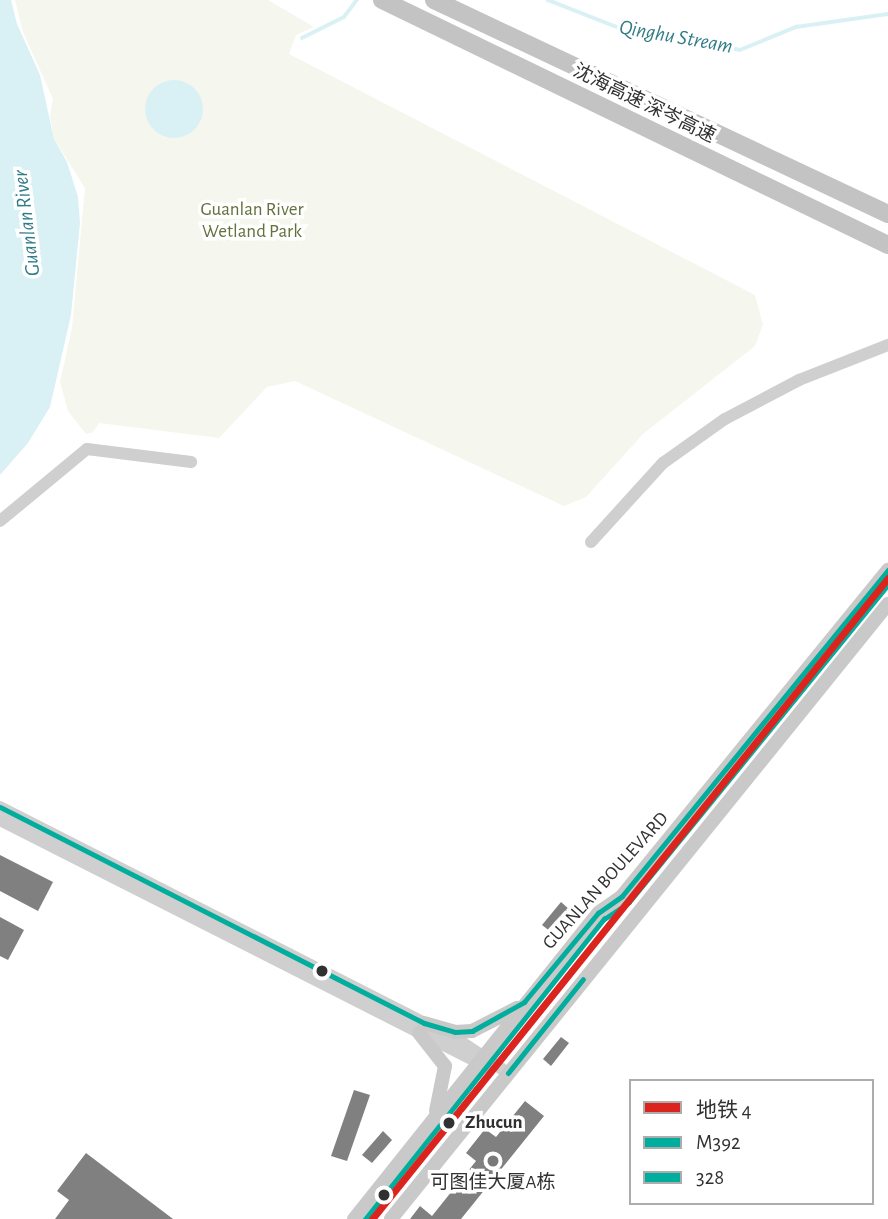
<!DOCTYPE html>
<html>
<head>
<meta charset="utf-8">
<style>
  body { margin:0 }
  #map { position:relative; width:888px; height:1219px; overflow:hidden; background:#fff; font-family:"Alegreya Sans","Noto Sans SC",sans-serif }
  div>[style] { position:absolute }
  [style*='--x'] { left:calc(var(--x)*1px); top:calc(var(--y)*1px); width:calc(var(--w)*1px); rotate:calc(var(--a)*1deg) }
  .green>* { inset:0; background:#f5f6ed }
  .water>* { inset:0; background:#d9f1f4 }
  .round { border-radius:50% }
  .stream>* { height:3.5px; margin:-1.75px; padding:0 1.75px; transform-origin:1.75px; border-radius:1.75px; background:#d9f1f4 }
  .building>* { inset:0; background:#808080 }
  .secondary>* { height:12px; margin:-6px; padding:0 6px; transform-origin:6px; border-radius:6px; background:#cfcfcf }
  .primary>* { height:14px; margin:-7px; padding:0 7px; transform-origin:7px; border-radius:7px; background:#c9c9c9 }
  .highway>* { height:18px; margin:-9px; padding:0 9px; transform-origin:9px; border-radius:9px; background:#c3c3c3 }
  .bus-1>* { height:5px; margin:-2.5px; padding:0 2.5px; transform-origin:2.5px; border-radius:2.5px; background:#01ad9c }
  .bus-2>* { height:5px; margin:-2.5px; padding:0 2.5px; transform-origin:2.5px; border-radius:2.5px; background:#01ad9c }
  .metro-1>* { height:7px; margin:-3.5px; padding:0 3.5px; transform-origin:3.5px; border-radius:3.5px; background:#dc241f }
  .dots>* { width:19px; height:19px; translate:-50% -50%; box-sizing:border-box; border:4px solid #fff; border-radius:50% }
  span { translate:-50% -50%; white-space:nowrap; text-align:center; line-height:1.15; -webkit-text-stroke:7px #fff; paint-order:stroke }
  .street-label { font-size:19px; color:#313131 }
  .park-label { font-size:19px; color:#63713a }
  .stop-label { font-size:19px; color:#313131; font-weight:700 }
  .left { translate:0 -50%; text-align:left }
  .poi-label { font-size:19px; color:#313131 }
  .water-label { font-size:21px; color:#317c86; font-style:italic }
  .legend { position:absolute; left:629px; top:1079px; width:245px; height:126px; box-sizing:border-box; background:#fff; border:2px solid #adadad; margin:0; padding:9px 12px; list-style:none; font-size:21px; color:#313131 }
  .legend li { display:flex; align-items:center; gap:14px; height:35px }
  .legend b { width:35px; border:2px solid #adadad }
</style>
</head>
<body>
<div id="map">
  <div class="green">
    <div style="clip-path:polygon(15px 0,268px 0,314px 27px,296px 35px,289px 54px,755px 295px,763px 325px,755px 346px,643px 434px,586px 497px,564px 506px,295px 381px,267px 387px,219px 438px,99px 423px,93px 432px,86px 434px,68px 411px,60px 382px,72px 328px,85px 188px,54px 139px,50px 116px,53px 99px,23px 32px)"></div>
  </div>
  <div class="water">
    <div style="clip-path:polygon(0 0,11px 0,17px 24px,40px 75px,54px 139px,67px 162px,78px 197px,80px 223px,71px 315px,50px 407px,28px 443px,0 475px)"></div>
    <div class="round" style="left:145px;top:80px;width:58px;height:58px"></div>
  </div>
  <div class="stream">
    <div style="--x:548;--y:0;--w:90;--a:21.4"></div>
    <div style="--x:632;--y:33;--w:57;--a:5"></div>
    <div style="--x:689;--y:38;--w:52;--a:13.2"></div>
    <div style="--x:740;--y:50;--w:61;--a:-22.3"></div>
    <div style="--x:796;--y:27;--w:93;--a:-8"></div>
    <div style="--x:302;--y:38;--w:47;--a:-26.6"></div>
    <div style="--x:344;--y:17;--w:21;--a:-53"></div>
  </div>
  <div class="building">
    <div style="clip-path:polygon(0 855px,53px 882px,38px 911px,0 891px)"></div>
    <div style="clip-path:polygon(561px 902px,570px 910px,551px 932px,542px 925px)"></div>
    <div style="clip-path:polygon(0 917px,24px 930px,8px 960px,0 956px)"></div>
    <div style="clip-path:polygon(561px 1037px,569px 1043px,551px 1066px,543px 1059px)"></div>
    <div style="clip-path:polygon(354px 1090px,370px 1095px,347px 1161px,331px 1156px)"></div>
    <div style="clip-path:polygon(525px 1101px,544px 1116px,461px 1219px,410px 1219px,420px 1206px,432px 1216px,476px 1161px,466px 1153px,485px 1129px,496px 1137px)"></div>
    <div style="clip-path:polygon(383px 1131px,392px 1140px,372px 1163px,362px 1155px)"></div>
    <div style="clip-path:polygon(86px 1153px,173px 1219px,55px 1219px,69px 1200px,57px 1191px)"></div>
  </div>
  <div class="secondary">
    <div style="--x:0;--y:521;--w:113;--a:-39.6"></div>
    <div style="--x:87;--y:449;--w:105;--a:7.1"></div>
    <div style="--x:591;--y:542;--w:107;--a:-47.7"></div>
    <div style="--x:663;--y:463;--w:76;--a:-35.4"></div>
    <div style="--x:725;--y:419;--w:84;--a:-27.8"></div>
    <div style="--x:799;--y:380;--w:96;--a:-21.5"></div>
    <div style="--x:0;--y:807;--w:516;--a:26.96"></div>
    <div style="--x:460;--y:1041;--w:58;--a:33.7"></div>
    <div style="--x:0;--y:820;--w:546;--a:26.89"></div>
  </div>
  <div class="primary">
    <div style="--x:424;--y:1023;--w:32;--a:16"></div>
    <div style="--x:455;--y:1032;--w:17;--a:-3"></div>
    <div style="--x:472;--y:1031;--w:51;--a:-27.1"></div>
    <div style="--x:419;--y:1033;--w:42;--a:51.8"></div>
    <div style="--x:445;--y:1066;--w:46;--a:101.3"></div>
    <div style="--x:354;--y:1219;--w:391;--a:-51.4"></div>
    <div style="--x:598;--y:913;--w:29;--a:-35"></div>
    <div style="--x:622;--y:896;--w:421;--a:-50.8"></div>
    <div style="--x:391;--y:1219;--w:791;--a:-51.06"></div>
  </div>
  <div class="highway">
    <div style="--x:382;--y:0;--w:562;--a:25.84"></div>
    <div style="--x:434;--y:0;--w:502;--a:25.24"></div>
  </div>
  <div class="bus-1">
    <div style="--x:0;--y:807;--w:476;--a:27"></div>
    <div style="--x:424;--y:1023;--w:32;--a:16"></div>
    <div style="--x:455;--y:1032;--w:17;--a:-3"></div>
    <div style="--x:472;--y:1031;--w:60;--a:-29.1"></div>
    <div style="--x:524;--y:1002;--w:116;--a:-50.3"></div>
    <div style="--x:598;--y:913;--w:29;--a:-35"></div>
    <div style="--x:622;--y:896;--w:421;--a:-50.8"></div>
    <div style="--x:508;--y:1073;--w:120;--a:-51.4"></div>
  </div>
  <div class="bus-2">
    <div style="--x:365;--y:1219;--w:384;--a:-51.5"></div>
    <div style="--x:604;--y:919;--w:30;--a:-34"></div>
    <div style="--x:629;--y:902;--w:410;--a:-50.8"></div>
  </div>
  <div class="metro-1">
    <div style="--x:372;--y:1219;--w:823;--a:-51.17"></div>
  </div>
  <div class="dots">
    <div style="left:322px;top:971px;background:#313131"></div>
    <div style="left:449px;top:1123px;background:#313131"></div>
    <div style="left:493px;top:1161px;background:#797979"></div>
    <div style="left:384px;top:1195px;background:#313131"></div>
  </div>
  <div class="street-label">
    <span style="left:644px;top:104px;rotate:26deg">沈海高速 深岑高速</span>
    <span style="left:606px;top:881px;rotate:-48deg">GUANLAN BOULEVARD</span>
  </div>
  <div class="park-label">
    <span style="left:252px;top:221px">Guanlan River<br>Wetland Park</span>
  </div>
  <div class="stop-label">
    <span class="left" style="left:465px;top:1123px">Zhucun</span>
  </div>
  <div class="poi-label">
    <span style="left:493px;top:1183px">可图佳大厦A栋</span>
  </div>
  <div class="water-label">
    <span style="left:676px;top:37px;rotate:10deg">Qinghu Stream</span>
    <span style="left:27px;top:223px;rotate:-97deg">Guanlan River</span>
  </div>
  <ul class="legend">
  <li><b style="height:9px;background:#dc241f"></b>地铁 4</li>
  <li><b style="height:9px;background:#01ad9c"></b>M392</li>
  <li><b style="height:9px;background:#01ad9c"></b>328</li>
  </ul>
</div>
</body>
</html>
